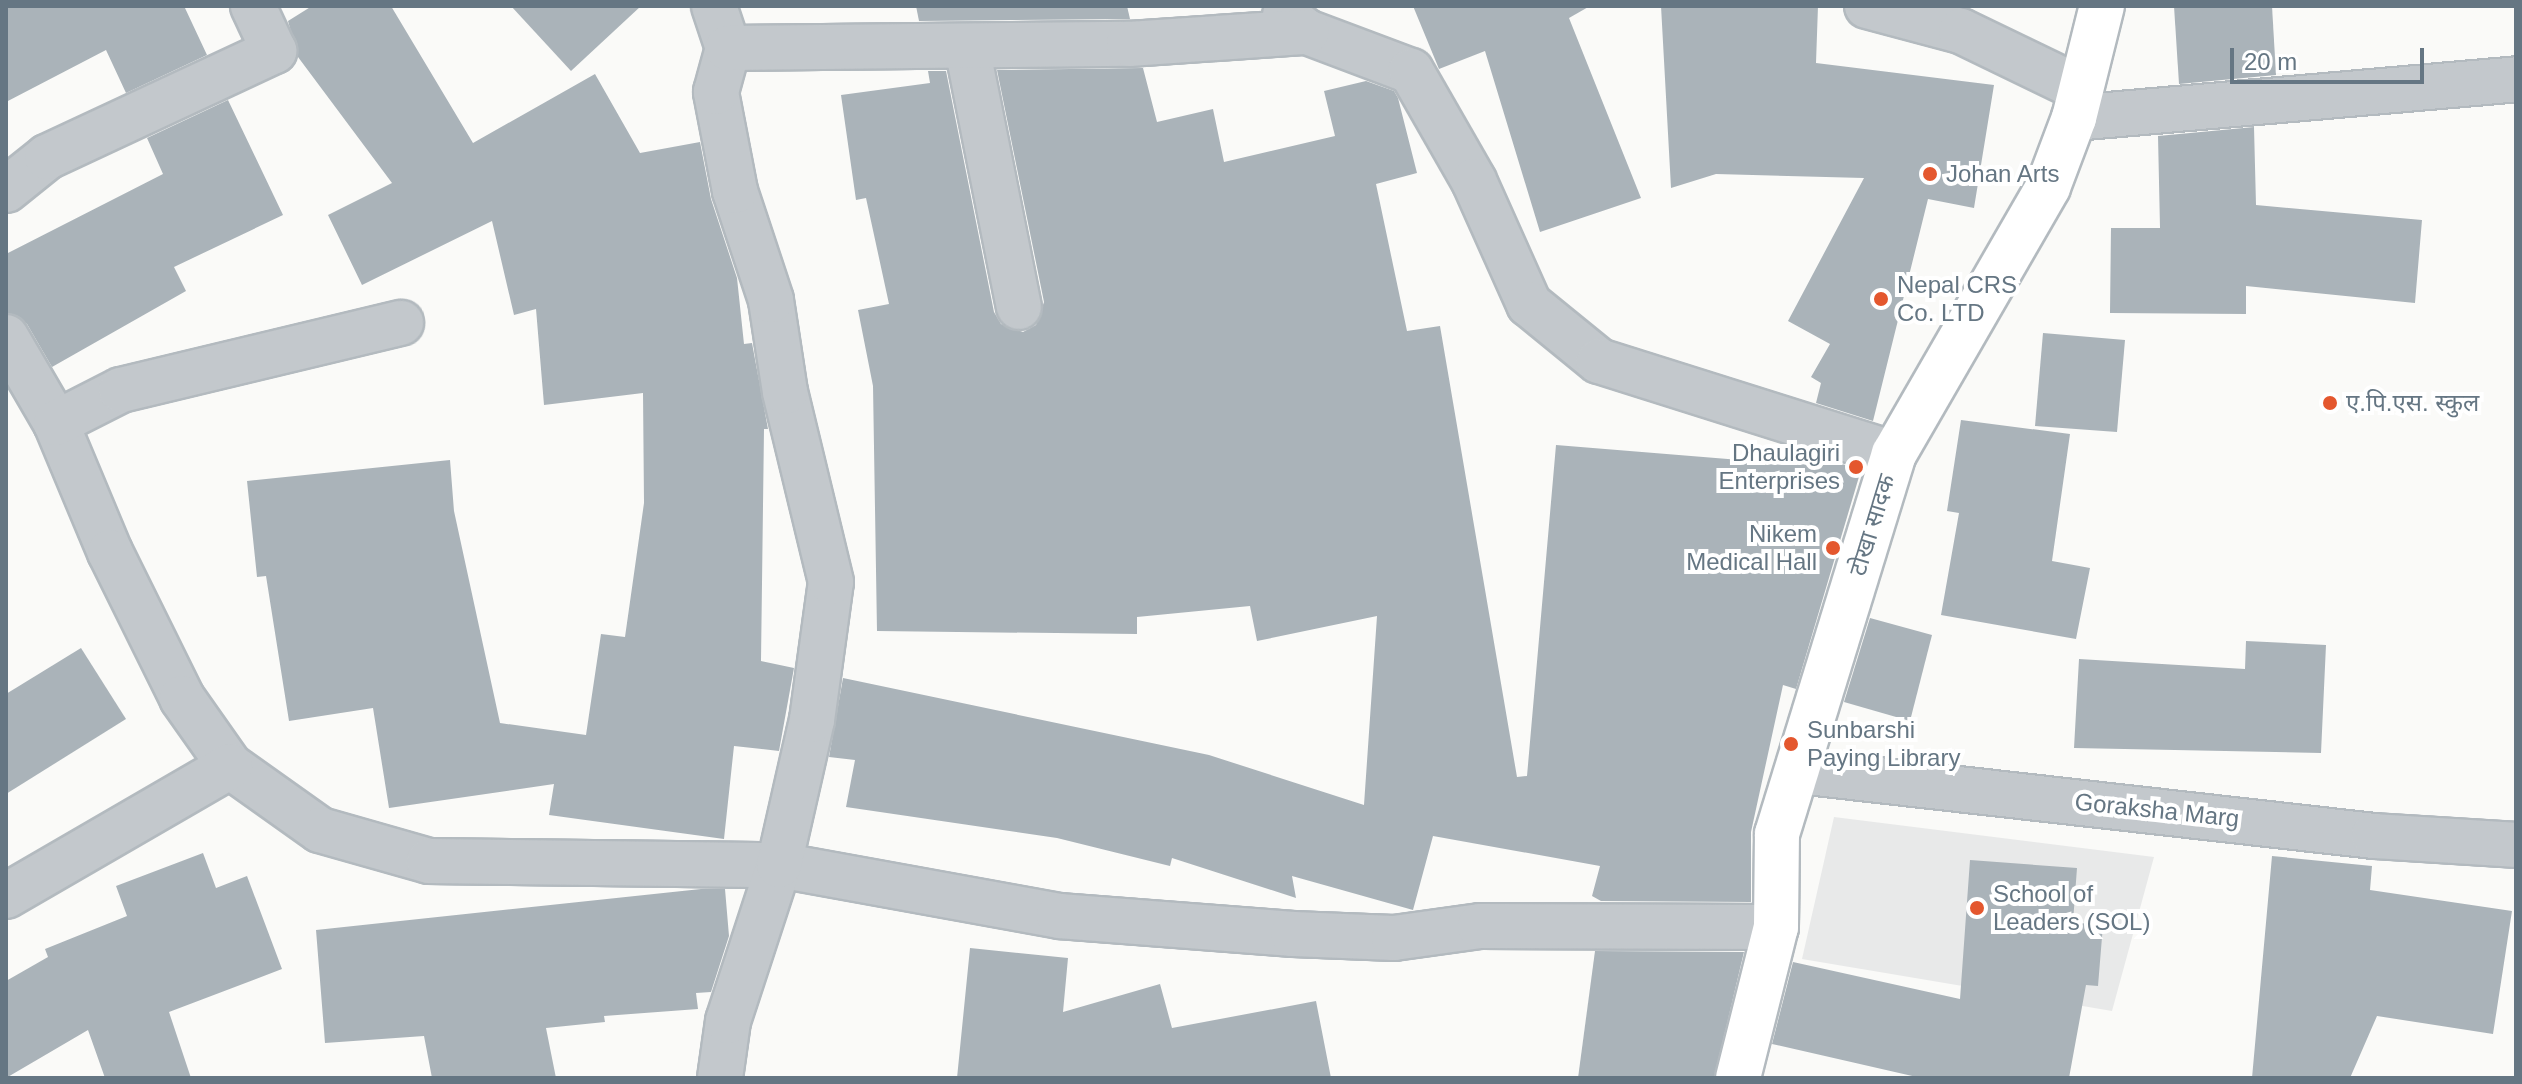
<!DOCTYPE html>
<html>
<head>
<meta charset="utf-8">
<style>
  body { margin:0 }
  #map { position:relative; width:2522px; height:1084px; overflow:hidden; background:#fafaf8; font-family:Helvetica,"Noto Sans Devanagari",sans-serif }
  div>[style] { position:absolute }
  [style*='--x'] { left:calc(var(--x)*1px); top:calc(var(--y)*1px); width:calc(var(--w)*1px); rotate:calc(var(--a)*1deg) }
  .built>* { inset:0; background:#e8e9e9 }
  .building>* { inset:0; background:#aab3b9 }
  .roads { filter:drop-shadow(2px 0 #b3babf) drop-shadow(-2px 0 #b3babf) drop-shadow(0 2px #b3babf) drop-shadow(0 -2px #b3babf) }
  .minor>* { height:44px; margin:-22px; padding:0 22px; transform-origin:22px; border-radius:22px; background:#c3c8cc }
  .secondary>* { height:44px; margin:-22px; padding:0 22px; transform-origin:22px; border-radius:22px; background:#fff }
  .dots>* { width:22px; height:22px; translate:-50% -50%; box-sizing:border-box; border:4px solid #fff; border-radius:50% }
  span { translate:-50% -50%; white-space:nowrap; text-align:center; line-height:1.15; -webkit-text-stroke:8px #fff; paint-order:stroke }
  .poi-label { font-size:24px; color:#657683 }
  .left { translate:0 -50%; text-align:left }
  .right { translate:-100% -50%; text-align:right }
  .street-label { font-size:24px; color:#657683 }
  .frame { position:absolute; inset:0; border:8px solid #657683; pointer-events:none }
  .scale { position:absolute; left:2230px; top:48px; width:194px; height:36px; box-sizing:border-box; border:4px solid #657683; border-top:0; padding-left:10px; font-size:24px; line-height:28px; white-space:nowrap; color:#657683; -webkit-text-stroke:6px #fff; paint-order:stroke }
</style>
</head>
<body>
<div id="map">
  <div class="built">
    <div style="clip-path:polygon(1834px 817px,2154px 857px,2112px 1011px,1802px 959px)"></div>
  </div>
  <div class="building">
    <div style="clip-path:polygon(6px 6px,189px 6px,185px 8px,207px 55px,126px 93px,106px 50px,6px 102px)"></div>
    <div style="clip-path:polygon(312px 6px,391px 6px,473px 143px,595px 74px,640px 153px,700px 142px,711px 199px,737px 278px,744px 344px,752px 343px,768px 429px,764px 429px,761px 661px,794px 668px,779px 751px,734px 746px,724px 839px,549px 815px,554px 784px,389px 808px,373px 708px,289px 721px,266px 576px,257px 577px,247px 481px,450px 460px,454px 511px,500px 723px,586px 735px,601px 634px,625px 637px,644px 503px,643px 393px,544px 405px,536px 309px,514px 315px,492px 221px,362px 285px,328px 215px,392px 183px,298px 57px,288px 21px)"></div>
    <div style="clip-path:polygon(511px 6px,641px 6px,571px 71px)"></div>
    <div style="clip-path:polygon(916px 6px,1127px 6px,1130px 19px,919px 21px)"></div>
    <div style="clip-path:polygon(1413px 6px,1590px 6px,1569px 18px,1641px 198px,1540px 232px,1485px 51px,1439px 69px)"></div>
    <div style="clip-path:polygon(1661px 6px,1818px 6px,1816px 63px,1994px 85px,1974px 208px,1928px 199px,1873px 421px,1816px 403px,1821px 383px,1811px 377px,1830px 344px,1788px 321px,1864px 178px,1716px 174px,1671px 188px)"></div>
    <div style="clip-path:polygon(2174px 6px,2272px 6px,2276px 75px,2179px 84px)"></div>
    <div style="clip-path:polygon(1143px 68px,1157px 122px,1213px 109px,1224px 162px,1335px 136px,1324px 91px,1366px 81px,1394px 91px,1398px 98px,1417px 173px,1376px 184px,1407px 331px,1440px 326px,1517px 777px,1527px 776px,1556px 445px,1801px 465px,1804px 452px,1861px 470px,1796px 689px,1783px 685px,1751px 832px,1751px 902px,1601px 901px,1592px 896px,1600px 866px,1433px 836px,1413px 910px,1292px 876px,1296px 898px,1172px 858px,1170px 866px,1057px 838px,846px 807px,855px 760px,829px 757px,843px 678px,1209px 755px,1364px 805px,1377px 616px,1257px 641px,1250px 606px,1137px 617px,1137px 634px,877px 631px,873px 386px,858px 310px,889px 304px,866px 198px,856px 200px,841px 95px,930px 83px,928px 71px,946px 71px,994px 312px,1001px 324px,1023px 332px,1036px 325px,1044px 302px,997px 70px)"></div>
    <div style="clip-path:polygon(228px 100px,283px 215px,174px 267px,186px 291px,52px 367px,27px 324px,6px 312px,6px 254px,163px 174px,147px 138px)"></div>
    <div style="clip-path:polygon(2254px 127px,2256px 205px,2422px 220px,2415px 303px,2246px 286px,2246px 314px,2110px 313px,2111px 228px,2160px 228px,2158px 136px)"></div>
    <div style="clip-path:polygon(2043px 333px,2125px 340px,2117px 432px,2035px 426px)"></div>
    <div style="clip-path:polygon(1961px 420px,2070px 434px,2052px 561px,2090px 568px,2076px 639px,1941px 615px,1959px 513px,1947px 511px)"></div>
    <div style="clip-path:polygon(1870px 618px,1932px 635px,1910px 721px,1844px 702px)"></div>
    <div style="clip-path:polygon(2246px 641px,2326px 645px,2321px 753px,2074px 748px,2079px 659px,2245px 669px)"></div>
    <div style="clip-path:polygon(81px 648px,126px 719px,6px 794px,6px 694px)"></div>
    <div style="clip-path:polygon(203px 853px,216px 888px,247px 876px,282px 969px,169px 1012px,191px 1078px,105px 1078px,88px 1030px,6px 1078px,6px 981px,48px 957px,45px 949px,127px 916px,116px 886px)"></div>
    <div style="clip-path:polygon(2272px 856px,2372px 866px,2370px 890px,2512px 911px,2493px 1034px,2377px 1016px,2350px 1078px,2252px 1078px)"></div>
    <div style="clip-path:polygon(1970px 860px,2077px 868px,2073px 922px,2103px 925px,2098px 986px,2086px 985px,2069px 1078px,1921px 1078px,1772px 1044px,1793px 962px,1960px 999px)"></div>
    <div style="clip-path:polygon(701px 889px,725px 889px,729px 936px,711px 992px,696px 993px,698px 1009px,604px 1016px,605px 1022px,546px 1028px,556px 1078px,432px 1078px,424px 1036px,325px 1043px,316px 930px)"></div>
    <div style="clip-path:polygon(970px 948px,1068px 958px,1063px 1012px,1160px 984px,1172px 1028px,1316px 1001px,1331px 1078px,957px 1078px)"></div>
    <div style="clip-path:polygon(1595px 951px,1744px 952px,1714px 1078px,1578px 1078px)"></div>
  </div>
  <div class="roads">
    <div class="minor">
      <div style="--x:714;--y:6;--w:44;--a:71.6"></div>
      <div style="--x:1867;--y:6;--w:97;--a:14.9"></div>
      <div style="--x:1961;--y:31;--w:133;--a:25.8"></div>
      <div style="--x:1285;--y:15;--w:28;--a:38"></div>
      <div style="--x:1307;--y:32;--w:111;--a:20.6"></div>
      <div style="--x:1411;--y:71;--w:127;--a:60.2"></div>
      <div style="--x:1474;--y:181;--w:135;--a:65.9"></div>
      <div style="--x:1529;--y:304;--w:90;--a:39.2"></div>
      <div style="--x:1599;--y:361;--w:309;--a:17.5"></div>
      <div style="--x:967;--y:47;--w:265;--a:78.7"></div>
      <div style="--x:2074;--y:118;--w:444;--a:-5"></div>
      <div style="--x:6;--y:190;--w:53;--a:-38.8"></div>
      <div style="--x:47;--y:157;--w:251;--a:-25"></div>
      <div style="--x:274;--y:51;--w:50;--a:-115"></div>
      <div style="--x:6;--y:337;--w:99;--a:59.8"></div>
      <div style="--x:56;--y:423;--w:140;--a:67.3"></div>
      <div style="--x:110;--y:552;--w:163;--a:63.7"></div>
      <div style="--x:182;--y:698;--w:83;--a:54.8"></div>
      <div style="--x:230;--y:766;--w:110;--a:35.4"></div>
      <div style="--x:320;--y:830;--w:113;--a:15.9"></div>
      <div style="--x:429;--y:861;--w:350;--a:0.7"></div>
      <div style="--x:779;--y:865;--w:285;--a:10.3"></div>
      <div style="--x:1059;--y:916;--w:235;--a:4.4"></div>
      <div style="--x:1293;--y:934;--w:101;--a:2.3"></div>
      <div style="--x:1394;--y:938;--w:87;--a:-7.9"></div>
      <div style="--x:1480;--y:926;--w:296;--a:0.2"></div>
      <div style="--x:56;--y:423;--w:73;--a:-26.9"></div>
      <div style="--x:121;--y:390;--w:288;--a:-13.5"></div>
      <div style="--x:1799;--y:771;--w:579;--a:6.45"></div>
      <div style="--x:2374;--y:836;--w:142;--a:3.6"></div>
      <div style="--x:6;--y:896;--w:259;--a:-30.1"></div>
      <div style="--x:720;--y:1078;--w:58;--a:-82"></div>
      <div style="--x:728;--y:1021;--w:164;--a:-71.9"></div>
      <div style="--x:779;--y:865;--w:149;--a:-77.2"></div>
      <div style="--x:812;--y:720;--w:139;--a:-82.2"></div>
      <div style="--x:831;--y:582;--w:195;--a:-103.6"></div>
      <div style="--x:785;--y:392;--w:93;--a:-98.7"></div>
      <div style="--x:771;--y:300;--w:115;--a:-108.3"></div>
      <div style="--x:735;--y:191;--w:101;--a:-100.9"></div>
      <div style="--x:716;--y:92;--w:46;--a:-74.7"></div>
      <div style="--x:728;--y:48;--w:401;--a:-0.6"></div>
      <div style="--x:1129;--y:44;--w:178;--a:-3.9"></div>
    </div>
    <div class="secondary">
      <div style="--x:1738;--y:1078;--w:156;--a:-75.9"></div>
      <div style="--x:1776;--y:927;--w:93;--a:-89.4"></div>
      <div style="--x:1777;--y:834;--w:398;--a:-72.9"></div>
      <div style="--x:1894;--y:454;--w:308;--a:-60"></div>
      <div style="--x:2048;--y:187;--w:74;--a:-69.4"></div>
      <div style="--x:2074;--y:118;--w:115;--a:-76"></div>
    </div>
  </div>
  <div class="dots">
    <div style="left:1930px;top:174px;background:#e4572e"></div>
    <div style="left:1881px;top:299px;background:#e4572e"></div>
    <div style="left:2330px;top:403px;background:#e4572e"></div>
    <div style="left:1856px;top:467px;background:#e4572e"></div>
    <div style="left:1833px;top:548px;background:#e4572e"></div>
    <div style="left:1791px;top:744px;background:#e4572e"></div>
    <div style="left:1977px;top:908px;background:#e4572e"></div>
  </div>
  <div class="poi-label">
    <span class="left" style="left:1946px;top:174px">Johan Arts</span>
    <span class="left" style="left:1897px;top:299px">Nepal CRS<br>Co. LTD</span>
    <span class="left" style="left:2346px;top:403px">ए.पि.एस. स्कुल</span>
    <span class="right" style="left:1840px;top:467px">Dhaulagiri<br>Enterprises</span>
    <span class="right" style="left:1817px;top:548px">Nikem<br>Medical Hall</span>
    <span class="left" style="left:1807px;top:744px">Sunbarshi<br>Paying Library</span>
    <span class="left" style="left:1993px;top:908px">School of<br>Leaders (SOL)</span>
  </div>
  <div class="street-label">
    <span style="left:1872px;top:525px;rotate:-73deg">टोखा सादक</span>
    <span style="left:2157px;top:810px;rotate:6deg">Goraksha Marg</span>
  </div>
  <div class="frame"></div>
  <div class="scale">20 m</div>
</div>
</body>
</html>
